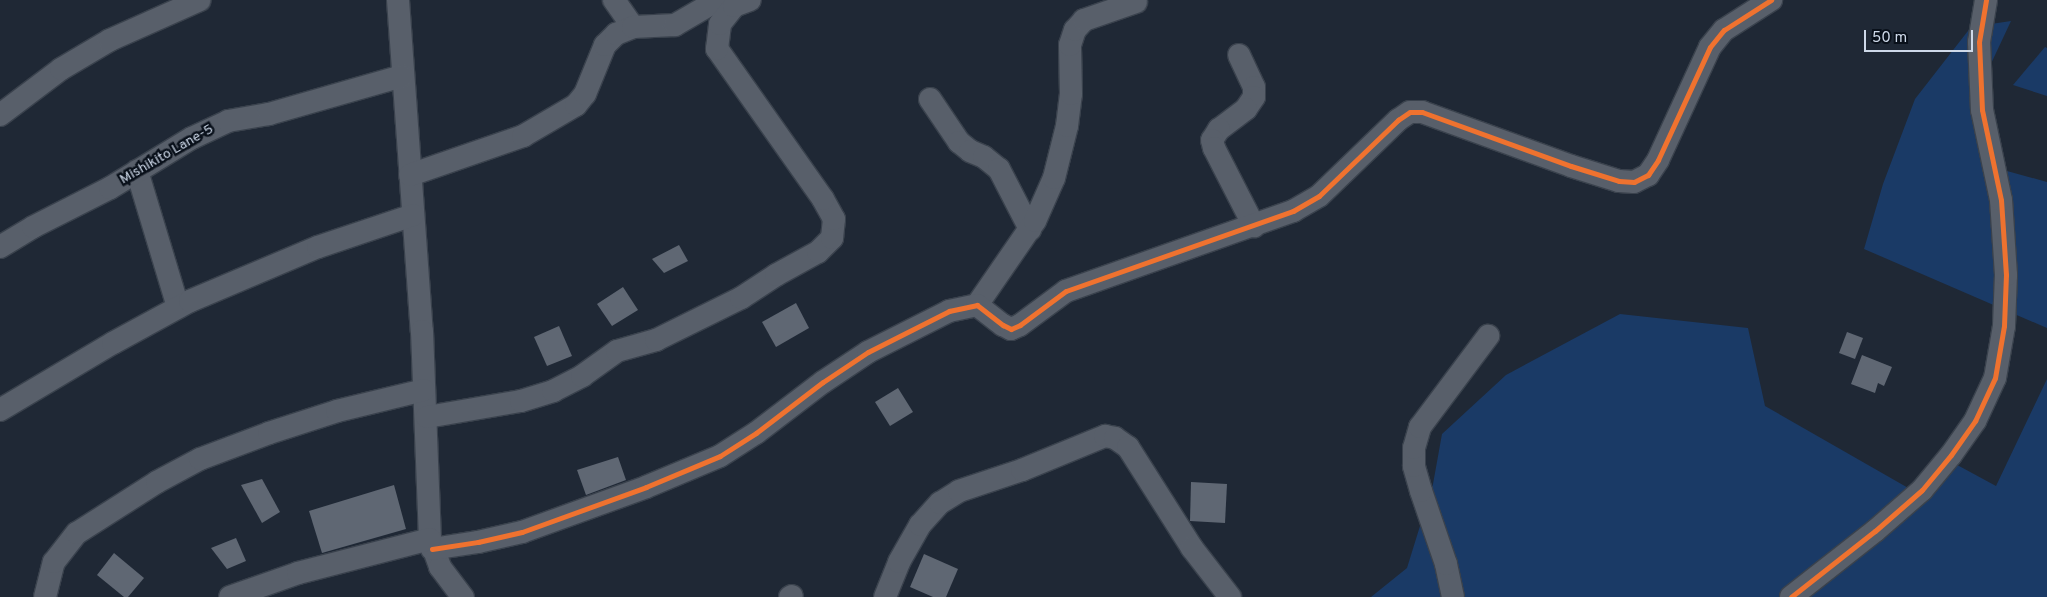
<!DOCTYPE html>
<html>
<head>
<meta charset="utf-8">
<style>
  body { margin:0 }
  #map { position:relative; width:2047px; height:597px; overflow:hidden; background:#1f2835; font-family:Overpass,sans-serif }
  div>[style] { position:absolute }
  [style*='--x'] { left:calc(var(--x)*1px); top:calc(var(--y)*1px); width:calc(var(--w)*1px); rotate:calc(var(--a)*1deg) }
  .green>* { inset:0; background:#1a3a66 }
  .building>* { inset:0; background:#5f6773 }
  .roads { filter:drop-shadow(1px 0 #3a424d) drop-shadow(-1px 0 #3a424d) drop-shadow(0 1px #3a424d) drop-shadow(0 -1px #3a424d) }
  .minor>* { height:22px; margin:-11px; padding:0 11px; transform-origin:11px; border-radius:11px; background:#585f6a }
  .cycleway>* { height:5px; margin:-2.5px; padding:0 2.5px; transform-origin:2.5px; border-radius:2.5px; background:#ef722f }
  span { translate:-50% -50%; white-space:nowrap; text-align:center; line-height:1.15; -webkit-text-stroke:5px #09101a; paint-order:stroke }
  .street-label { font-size:14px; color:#ced9e9 }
  .scale { position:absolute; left:1864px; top:30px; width:109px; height:22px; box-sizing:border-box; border:2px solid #ced9e9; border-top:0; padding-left:6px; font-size:15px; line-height:18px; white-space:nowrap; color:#ced9e9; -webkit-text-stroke:4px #09101a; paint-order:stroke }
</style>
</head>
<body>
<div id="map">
  <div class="green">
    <div style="clip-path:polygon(2011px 21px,1981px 85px,1989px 166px,2047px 182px,2047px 328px,1864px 249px,1883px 184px,1915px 99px,1971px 27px)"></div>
    <div style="clip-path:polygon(2045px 47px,2047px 48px,2047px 96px,2013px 85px)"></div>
    <div style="clip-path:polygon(1620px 314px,1748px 328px,1765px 406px,1917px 493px,1948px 460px,1996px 486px,2047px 379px,2047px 597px,1371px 597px,1407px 568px,1433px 484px,1442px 434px,1506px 375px)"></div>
  </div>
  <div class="building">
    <div style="clip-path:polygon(679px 245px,688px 261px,664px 273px,652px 259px)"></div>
    <div style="clip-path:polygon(623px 287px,638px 310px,612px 326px,597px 304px)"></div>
    <div style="clip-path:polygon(796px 303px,809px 328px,776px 347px,762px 322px)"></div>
    <div style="clip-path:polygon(559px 326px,572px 356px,547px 366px,534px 337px)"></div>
    <div style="clip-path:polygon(1847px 332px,1863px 338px,1855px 359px,1839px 353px)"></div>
    <div style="clip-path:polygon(1862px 355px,1892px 367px,1884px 386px,1878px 383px,1875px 393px,1851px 384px)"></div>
    <div style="clip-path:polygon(898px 388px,913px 412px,890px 426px,875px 402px)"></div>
    <div style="clip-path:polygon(618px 457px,626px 480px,586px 495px,577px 470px)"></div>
    <div style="clip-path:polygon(262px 479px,280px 512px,262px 523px,241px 485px)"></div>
    <div style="clip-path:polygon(1191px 482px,1227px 484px,1225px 523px,1190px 521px)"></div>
    <div style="clip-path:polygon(394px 485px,406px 529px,322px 553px,309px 511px)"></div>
    <div style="clip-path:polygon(236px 538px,246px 561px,227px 569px,211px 548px)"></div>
    <div style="clip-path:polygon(114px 553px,144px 578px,128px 597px,124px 597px,97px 575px)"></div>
    <div style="clip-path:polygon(924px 554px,958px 569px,946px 597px,933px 597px,910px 587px)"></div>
  </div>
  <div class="roads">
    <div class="minor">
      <div style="--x:398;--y:0;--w:332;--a:85.9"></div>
      <div style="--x:422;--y:331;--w:208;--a:87.8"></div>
      <div style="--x:430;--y:539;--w:30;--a:70"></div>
      <div style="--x:440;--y:567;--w:38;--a:53"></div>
      <div style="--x:614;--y:0;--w:33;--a:55"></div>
      <div style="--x:1239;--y:55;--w:35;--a:65"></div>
      <div style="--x:1254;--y:87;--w:10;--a:90"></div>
      <div style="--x:1254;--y:97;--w:14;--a:124"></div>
      <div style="--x:1246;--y:109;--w:34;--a:143"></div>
      <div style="--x:1219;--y:129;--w:13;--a:122"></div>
      <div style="--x:1212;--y:140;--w:8;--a:76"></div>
      <div style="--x:1214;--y:148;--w:88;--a:62.9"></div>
      <div style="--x:930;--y:99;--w:52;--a:56"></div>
      <div style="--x:959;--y:142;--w:14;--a:39"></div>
      <div style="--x:970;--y:151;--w:15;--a:23"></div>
      <div style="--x:984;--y:157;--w:19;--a:39"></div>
      <div style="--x:999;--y:169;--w:68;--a:62.7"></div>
      <div style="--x:0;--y:115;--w:76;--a:-37"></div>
      <div style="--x:61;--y:69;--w:57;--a:-30.6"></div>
      <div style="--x:110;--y:40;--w:98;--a:-24"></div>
      <div style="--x:137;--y:171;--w:142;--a:73.2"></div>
      <div style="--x:410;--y:175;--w:120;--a:-19"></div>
      <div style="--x:523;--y:136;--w:61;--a:-30.3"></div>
      <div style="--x:576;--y:105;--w:14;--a:-51"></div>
      <div style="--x:585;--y:94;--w:53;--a:-67.8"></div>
      <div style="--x:605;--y:45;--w:16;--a:-45"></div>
      <div style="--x:616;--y:34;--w:18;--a:-22"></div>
      <div style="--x:633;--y:27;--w:42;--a:-2.7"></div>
      <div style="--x:675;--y:25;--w:50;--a:-30.2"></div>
      <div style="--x:0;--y:247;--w:39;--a:-31"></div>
      <div style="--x:33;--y:227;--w:86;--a:-26.9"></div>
      <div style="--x:110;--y:188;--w:96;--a:-31.4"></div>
      <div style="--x:192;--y:138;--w:40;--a:-25"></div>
      <div style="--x:228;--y:121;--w:42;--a:-9.7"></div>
      <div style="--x:269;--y:114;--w:138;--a:-15.9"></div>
      <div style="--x:977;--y:305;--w:102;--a:-55.4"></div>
      <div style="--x:1035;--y:221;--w:47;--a:-66.2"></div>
      <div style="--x:1054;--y:178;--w:54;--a:-76"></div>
      <div style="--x:1067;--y:126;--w:32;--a:-83"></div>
      <div style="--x:1071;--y:94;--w:49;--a:-91.2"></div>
      <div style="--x:1070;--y:45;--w:16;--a:-72"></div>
      <div style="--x:1075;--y:30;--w:13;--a:-48"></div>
      <div style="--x:1084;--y:20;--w:55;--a:-19.1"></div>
      <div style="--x:0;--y:410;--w:131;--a:-30.7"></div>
      <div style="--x:113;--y:343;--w:88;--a:-28.6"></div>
      <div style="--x:190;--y:301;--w:139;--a:-22.9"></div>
      <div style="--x:318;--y:247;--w:100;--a:-18.6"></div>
      <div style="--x:427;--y:417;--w:95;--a:-9.7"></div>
      <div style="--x:521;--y:401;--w:34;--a:-17"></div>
      <div style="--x:553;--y:391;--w:33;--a:-27"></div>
      <div style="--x:582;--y:376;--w:43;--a:-35.5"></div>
      <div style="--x:617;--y:351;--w:41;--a:-15.8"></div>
      <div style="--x:656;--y:340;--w:95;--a:-26.3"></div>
      <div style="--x:741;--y:298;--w:42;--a:-33.3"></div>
      <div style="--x:776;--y:275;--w:48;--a:-28.7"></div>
      <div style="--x:818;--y:252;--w:20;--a:-45"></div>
      <div style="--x:832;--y:238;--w:19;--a:-84"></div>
      <div style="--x:834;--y:219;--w:23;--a:-119"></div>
      <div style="--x:823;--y:199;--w:184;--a:-125.2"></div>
      <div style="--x:717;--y:49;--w:25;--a:-83"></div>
      <div style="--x:720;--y:24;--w:23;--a:-52"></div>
      <div style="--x:734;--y:6;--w:17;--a:-21"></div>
      <div style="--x:432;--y:549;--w:47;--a:-8.7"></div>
      <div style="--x:478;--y:542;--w:45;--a:-12.8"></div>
      <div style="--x:522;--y:532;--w:132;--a:-19.9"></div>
      <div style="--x:646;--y:487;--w:80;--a:-22.7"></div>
      <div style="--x:720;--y:456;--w:43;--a:-32.6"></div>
      <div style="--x:756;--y:433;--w:84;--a:-37.3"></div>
      <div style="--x:823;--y:382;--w:54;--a:-33.7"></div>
      <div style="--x:868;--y:352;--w:91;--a:-26.8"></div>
      <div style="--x:949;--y:311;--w:29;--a:-12"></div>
      <div style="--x:977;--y:305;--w:33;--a:38"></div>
      <div style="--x:1003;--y:325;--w:9;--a:27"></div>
      <div style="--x:1011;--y:329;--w:10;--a:-24"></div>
      <div style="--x:1020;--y:325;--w:57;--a:-36.5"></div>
      <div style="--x:1066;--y:291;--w:241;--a:-19.4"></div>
      <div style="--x:1293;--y:211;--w:30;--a:-30"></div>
      <div style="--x:1319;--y:196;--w:110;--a:-43.9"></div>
      <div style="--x:1398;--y:120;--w:14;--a:-34"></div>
      <div style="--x:1410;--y:112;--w:12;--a:0"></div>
      <div style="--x:1422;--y:112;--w:158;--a:19.9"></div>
      <div style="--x:1571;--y:166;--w:50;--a:17.4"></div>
      <div style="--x:1619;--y:181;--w:15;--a:4"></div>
      <div style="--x:1634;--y:182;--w:16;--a:-27"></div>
      <div style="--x:1648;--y:175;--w:18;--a:-56"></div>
      <div style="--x:1658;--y:160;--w:124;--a:-65.3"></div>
      <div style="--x:1710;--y:47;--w:22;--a:-51"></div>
      <div style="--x:1724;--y:30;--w:56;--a:-32.6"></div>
      <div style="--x:45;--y:597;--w:36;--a:-76"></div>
      <div style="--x:54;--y:562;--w:37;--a:-52"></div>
      <div style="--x:77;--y:533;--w:95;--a:-32.5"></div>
      <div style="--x:157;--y:482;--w:49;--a:-28.1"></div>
      <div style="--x:200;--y:459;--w:74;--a:-20.6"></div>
      <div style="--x:269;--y:433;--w:71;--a:-17.9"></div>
      <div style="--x:337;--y:411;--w:89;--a:-13.6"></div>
      <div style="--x:230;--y:597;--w:72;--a:-19.4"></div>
      <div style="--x:298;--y:573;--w:136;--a:-14.4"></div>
      <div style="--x:790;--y:597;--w:2;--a:-27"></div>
      <div style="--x:885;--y:597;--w:38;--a:-68"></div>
      <div style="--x:899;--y:562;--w:43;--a:-60.4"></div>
      <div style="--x:920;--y:525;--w:30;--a:-48"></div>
      <div style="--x:940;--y:503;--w:22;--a:-32"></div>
      <div style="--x:959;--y:491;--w:66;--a:-18.4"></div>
      <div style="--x:1022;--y:470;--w:90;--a:-22.3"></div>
      <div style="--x:1105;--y:436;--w:10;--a:11"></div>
      <div style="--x:1115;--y:438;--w:16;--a:35"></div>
      <div style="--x:1128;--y:447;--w:120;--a:57.6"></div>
      <div style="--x:1192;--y:548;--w:62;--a:52.2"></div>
      <div style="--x:1453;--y:597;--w:34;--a:-102"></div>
      <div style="--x:1446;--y:564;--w:77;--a:-108.9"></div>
      <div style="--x:1421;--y:491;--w:26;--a:-106"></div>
      <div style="--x:1414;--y:466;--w:18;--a:-90"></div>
      <div style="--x:1414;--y:448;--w:22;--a:-74"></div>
      <div style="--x:1420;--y:427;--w:114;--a:-53.2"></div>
      <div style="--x:1791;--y:597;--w:107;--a:-38.2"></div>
      <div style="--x:1875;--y:531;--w:62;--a:-41.1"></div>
      <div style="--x:1922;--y:490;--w:45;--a:-50.4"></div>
      <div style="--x:1951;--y:455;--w:42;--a:-54.8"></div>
      <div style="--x:1975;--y:421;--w:47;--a:-65.1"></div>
      <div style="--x:1995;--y:378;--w:53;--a:-80.2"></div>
      <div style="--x:2004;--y:326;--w:51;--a:-87.8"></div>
      <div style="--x:2006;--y:275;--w:75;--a:-93.8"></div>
      <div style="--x:2001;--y:200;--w:92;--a:-101.9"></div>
      <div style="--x:1982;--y:110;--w:68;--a:-92.5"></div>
      <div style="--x:1979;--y:42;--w:43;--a:-80.5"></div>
    </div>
  </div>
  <div class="cycleway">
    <div style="--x:432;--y:549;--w:47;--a:-8.7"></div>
    <div style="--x:478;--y:542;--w:45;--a:-12.8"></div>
    <div style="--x:522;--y:532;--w:132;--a:-19.9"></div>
    <div style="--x:646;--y:487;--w:80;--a:-22.7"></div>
    <div style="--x:720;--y:456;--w:43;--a:-32.6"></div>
    <div style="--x:756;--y:433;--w:84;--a:-37.3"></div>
    <div style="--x:823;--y:382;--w:54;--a:-33.7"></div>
    <div style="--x:868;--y:352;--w:91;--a:-26.8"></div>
    <div style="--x:949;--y:311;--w:29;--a:-12"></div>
    <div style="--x:977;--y:305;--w:33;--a:38"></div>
    <div style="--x:1003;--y:325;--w:9;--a:27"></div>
    <div style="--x:1011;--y:329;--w:10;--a:-24"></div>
    <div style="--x:1020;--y:325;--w:57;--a:-36.5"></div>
    <div style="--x:1066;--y:291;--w:241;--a:-19.4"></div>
    <div style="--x:1293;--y:211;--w:30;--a:-30"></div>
    <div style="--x:1319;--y:196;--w:110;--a:-43.9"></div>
    <div style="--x:1398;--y:120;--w:14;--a:-34"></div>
    <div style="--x:1410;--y:112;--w:12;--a:0"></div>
    <div style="--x:1422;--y:112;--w:158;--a:19.9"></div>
    <div style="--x:1571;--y:166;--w:50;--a:17.4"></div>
    <div style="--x:1619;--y:181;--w:15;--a:4"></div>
    <div style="--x:1634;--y:182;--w:16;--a:-27"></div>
    <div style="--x:1648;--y:175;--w:18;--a:-56"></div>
    <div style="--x:1658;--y:160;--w:124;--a:-65.3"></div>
    <div style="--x:1710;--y:47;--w:22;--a:-51"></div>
    <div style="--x:1724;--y:30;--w:56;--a:-32.6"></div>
    <div style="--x:1791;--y:597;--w:107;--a:-38.2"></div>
    <div style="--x:1875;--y:531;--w:62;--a:-41.1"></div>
    <div style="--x:1922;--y:490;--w:45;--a:-50.4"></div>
    <div style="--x:1951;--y:455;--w:42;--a:-54.8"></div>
    <div style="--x:1975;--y:421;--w:47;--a:-65.1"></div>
    <div style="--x:1995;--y:378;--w:53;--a:-80.2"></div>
    <div style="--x:2004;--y:326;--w:51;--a:-87.8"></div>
    <div style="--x:2006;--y:275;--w:75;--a:-93.8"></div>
    <div style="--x:2001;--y:200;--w:92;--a:-101.9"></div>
    <div style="--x:1982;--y:110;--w:68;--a:-92.5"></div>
    <div style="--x:1979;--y:42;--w:43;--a:-80.5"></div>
  </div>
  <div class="street-label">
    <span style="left:167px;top:155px;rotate:-30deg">Mishikito Lane-5</span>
  </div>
  <div class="scale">50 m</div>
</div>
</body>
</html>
